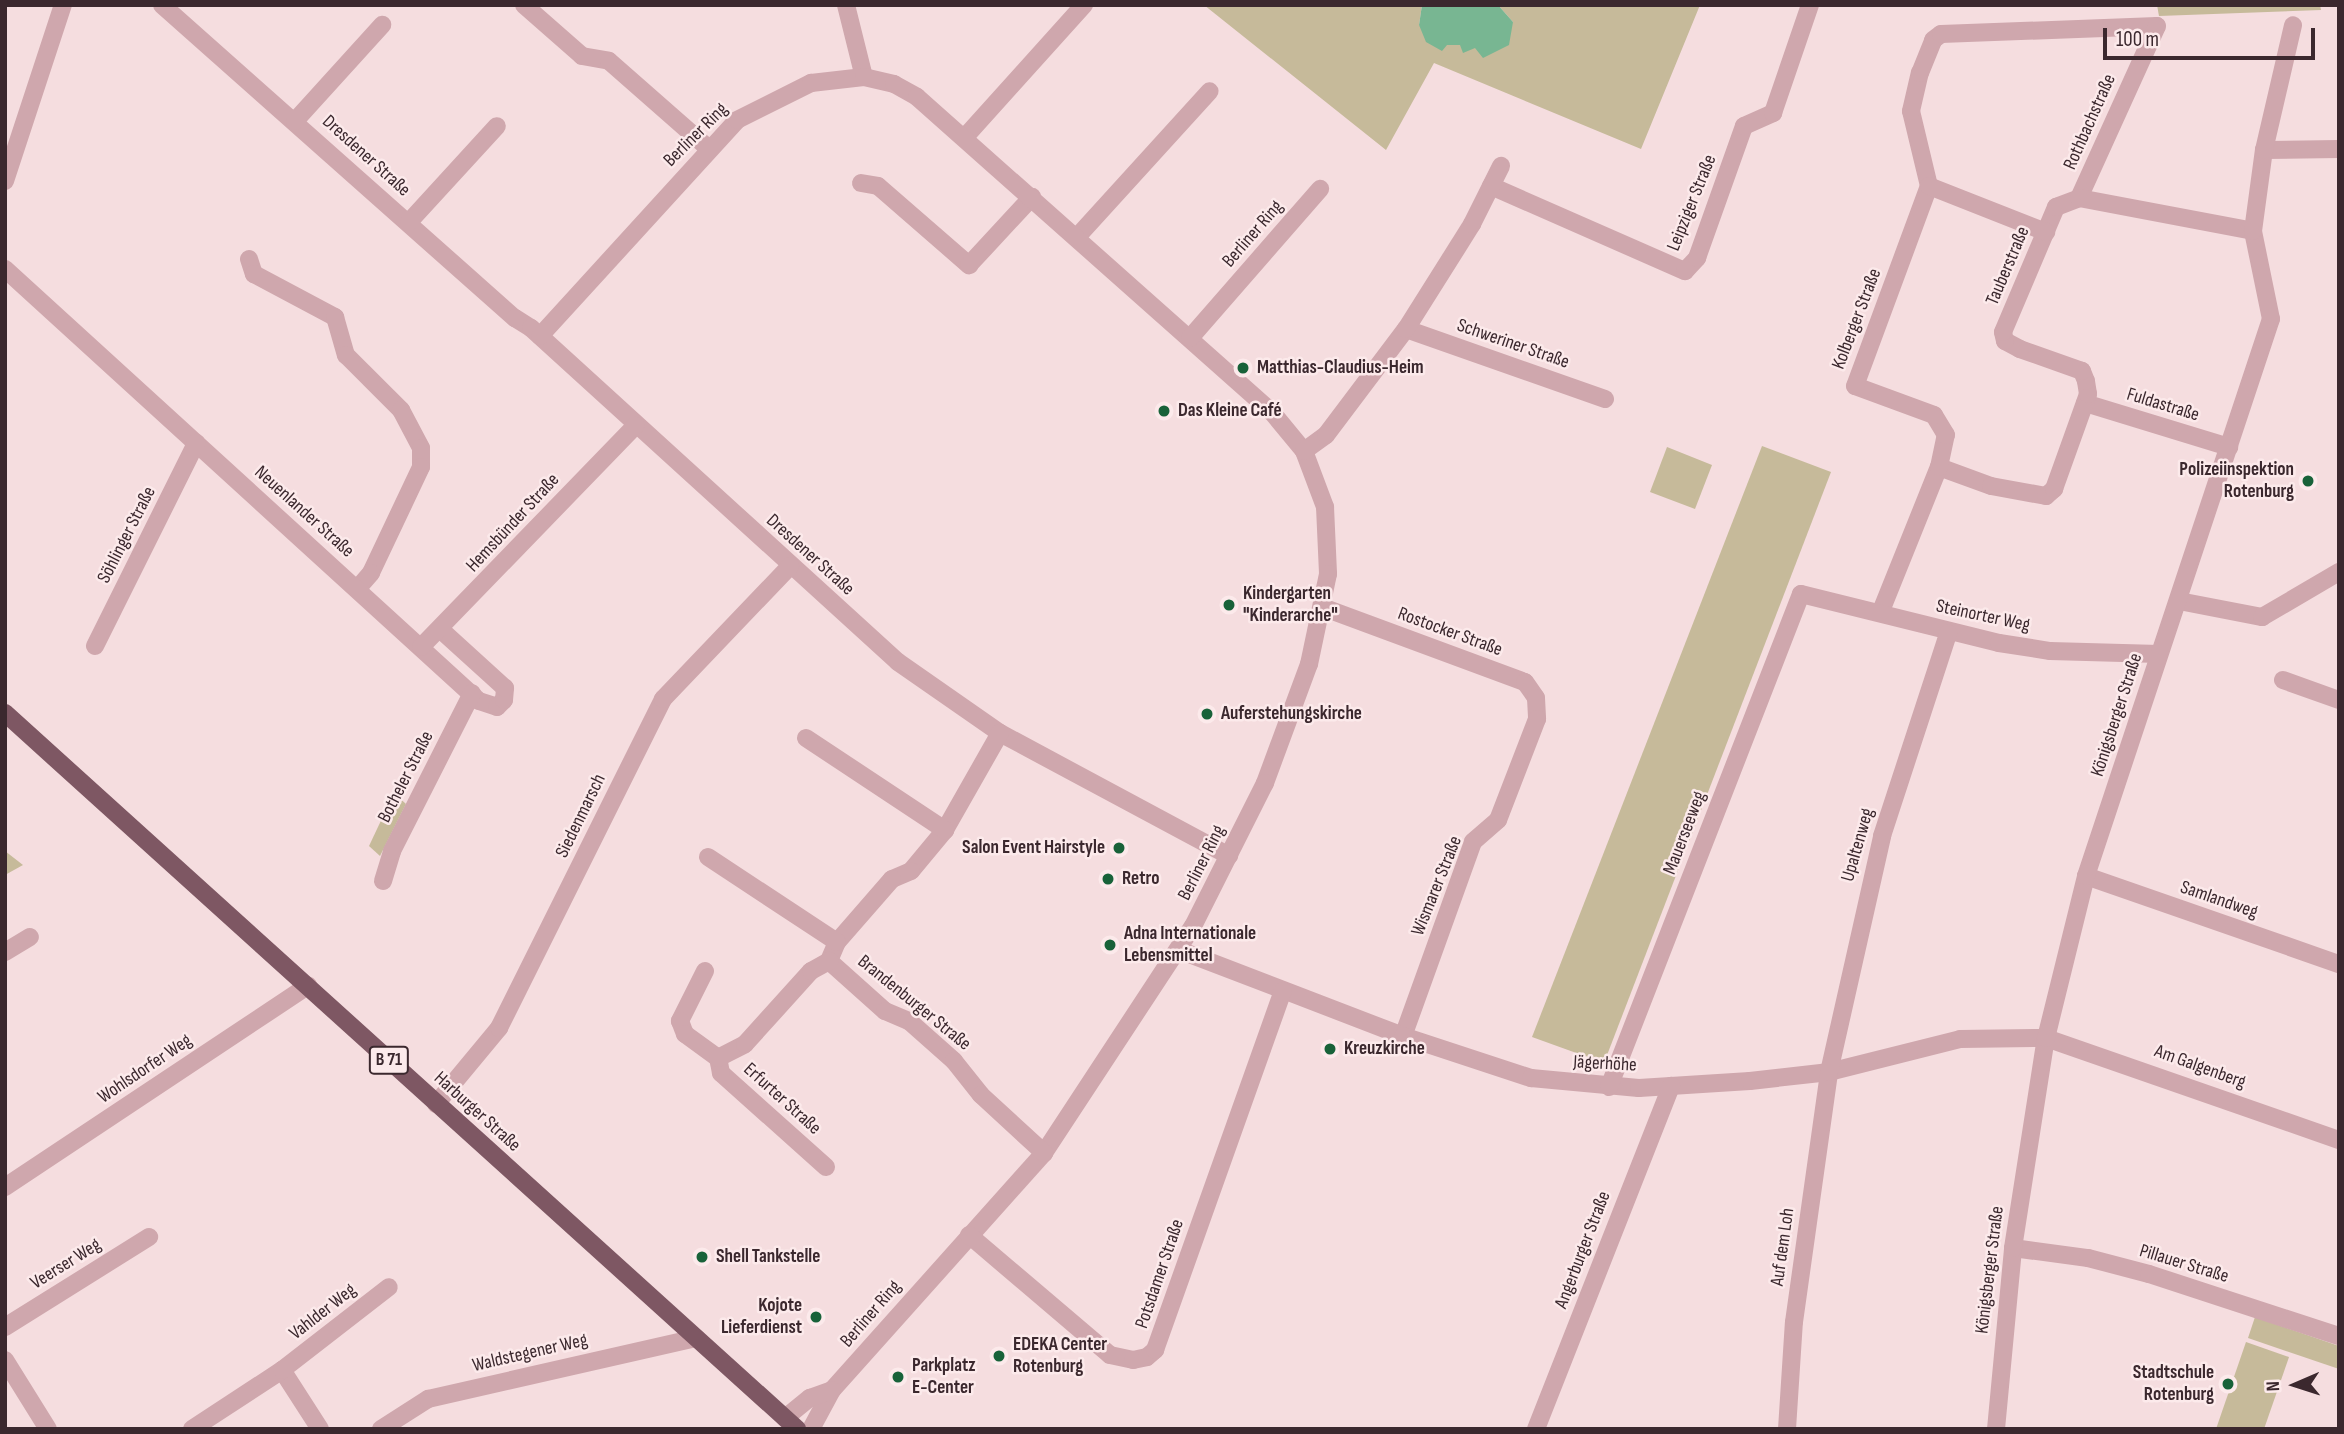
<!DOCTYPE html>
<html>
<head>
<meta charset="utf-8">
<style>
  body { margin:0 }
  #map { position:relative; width:2344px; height:1434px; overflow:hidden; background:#f5dddf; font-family:"Sofia Sans Condensed",sans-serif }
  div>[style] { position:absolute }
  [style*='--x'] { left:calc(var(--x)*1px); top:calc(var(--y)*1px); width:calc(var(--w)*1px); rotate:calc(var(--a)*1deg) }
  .green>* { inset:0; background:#c6ba9a }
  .water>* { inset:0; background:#78b692 }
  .street>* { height:18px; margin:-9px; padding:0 9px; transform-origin:9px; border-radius:9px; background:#cfa7ad }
  .primary>* { height:18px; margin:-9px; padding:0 9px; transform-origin:9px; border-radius:9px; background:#7e5763 }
  .dots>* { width:19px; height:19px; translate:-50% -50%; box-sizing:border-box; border:4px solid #fceaeb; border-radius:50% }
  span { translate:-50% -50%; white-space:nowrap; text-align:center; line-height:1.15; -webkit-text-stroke:5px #fceaeb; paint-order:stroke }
  .shield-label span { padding:2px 5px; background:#fceaeb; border:2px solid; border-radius:5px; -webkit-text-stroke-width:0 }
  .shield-label { font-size:18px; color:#3b282e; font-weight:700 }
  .street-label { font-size:19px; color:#3b282e }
  .poi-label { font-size:19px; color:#3b282e; font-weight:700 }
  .left { translate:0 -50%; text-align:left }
  .right { translate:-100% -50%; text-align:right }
  .frame { position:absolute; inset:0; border:7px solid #3b282e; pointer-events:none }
  .north { position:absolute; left:2260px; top:1350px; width:70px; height:70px; -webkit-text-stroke:5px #fceaeb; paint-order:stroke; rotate:267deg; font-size:19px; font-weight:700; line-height:28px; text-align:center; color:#3b282e }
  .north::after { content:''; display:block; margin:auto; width:24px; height:32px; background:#3b282e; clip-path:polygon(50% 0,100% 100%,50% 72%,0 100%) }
  .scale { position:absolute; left:2103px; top:28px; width:212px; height:32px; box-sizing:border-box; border:4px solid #3b282e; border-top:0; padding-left:9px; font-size:21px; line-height:24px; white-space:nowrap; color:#3b282e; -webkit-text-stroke:5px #fceaeb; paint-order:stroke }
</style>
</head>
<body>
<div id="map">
  <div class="green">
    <div style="clip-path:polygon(1204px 5px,1422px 5px,1419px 25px,1447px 45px,1460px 45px,1513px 22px,1498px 5px,1700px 5px,1641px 149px,1434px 63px,1386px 150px)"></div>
    <div style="clip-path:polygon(2157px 5px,2320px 5px,2321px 10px,2159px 16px)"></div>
    <div style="clip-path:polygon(1762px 446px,1831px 472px,1604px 1063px,1532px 1037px)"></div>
    <div style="clip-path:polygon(1667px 447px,1712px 465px,1695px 509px,1650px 492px)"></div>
    <div style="clip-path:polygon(394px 793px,406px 804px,380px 856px,369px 846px)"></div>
    <div style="clip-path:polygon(5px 851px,23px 865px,5px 875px)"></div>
    <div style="clip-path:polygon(2255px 1317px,2339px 1346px,2339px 1369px,2248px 1338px)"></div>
    <div style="clip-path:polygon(2246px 1342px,2289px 1357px,2264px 1429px,2216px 1429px)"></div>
  </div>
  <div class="water">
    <div style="clip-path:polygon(1422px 5px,1498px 5px,1513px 22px,1509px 45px,1483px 58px,1475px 48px,1463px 53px,1460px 45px,1447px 45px,1442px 51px,1426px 42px,1419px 25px)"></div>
  </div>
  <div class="street">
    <div style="--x:162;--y:5;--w:472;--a:41.6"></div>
    <div style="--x:515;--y:318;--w:19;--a:32"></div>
    <div style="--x:531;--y:328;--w:496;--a:42.3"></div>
    <div style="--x:898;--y:662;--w:124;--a:34.8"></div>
    <div style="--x:1000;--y:733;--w:260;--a:28.2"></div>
    <div style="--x:524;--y:5;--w:77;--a:41.3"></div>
    <div style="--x:582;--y:56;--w:27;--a:10"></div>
    <div style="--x:609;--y:61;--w:133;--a:41.3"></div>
    <div style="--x:846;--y:5;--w:74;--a:76"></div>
    <div style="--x:295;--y:121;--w:130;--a:-47.8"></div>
    <div style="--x:965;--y:137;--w:178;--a:-48"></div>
    <div style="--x:2264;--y:150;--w:75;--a:-0.8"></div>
    <div style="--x:5;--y:181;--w:185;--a:-71.8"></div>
    <div style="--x:861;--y:183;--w:17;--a:10"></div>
    <div style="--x:878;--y:186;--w:121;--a:41"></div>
    <div style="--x:969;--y:265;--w:93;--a:-47.2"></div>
    <div style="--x:1491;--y:186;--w:212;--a:23.7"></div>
    <div style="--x:1685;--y:271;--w:18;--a:-47"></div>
    <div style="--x:1697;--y:258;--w:140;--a:-70.4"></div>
    <div style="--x:1744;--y:126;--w:32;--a:-24"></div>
    <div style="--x:1773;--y:113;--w:114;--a:-71.1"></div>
    <div style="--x:1929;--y:186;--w:77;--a:-103.5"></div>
    <div style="--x:1911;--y:111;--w:39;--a:-77"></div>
    <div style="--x:1920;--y:73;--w:35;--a:-68"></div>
    <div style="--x:1933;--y:40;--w:10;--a:-37"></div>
    <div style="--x:1941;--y:34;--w:216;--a:-2.1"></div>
    <div style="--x:2157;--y:26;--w:189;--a:114.4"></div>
    <div style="--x:409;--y:222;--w:130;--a:-47.5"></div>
    <div style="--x:1077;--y:237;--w:197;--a:-47.7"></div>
    <div style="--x:249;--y:259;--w:16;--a:72"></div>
    <div style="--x:254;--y:274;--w:92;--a:28"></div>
    <div style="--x:335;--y:317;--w:40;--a:74"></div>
    <div style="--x:346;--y:355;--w:78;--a:45"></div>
    <div style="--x:401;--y:410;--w:43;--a:62.2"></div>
    <div style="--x:421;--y:448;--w:19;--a:90"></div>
    <div style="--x:421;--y:467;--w:117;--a:115.3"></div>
    <div style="--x:371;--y:573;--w:21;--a:131"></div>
    <div style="--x:5;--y:269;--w:641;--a:42.35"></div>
    <div style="--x:479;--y:701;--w:19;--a:18"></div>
    <div style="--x:497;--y:707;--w:10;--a:-45"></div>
    <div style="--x:504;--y:700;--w:12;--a:-85"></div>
    <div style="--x:505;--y:688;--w:86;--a:-137.8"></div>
    <div style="--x:1406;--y:329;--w:211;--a:19.4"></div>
    <div style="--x:540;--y:336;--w:292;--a:-47.6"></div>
    <div style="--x:737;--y:120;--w:83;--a:-26.6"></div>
    <div style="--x:811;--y:83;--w:53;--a:-6.5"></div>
    <div style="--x:864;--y:77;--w:31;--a:13"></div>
    <div style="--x:894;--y:84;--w:26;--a:29"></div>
    <div style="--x:917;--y:97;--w:473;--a:41.6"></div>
    <div style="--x:1271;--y:411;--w:52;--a:50.5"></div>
    <div style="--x:1304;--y:451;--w:60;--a:69.4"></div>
    <div style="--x:1325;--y:507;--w:67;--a:87.4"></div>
    <div style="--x:1328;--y:574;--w:92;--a:101.9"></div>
    <div style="--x:1309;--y:664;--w:127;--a:110.3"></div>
    <div style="--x:1265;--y:783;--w:160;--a:116.7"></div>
    <div style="--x:1193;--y:926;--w:272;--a:123.3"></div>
    <div style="--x:1044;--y:1153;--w:318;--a:131.8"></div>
    <div style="--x:832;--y:1390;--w:44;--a:118.3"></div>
    <div style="--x:1190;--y:338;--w:198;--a:-48.9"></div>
    <div style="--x:2085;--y:403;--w:151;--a:17"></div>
    <div style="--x:1304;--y:451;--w:27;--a:-36"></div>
    <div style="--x:1326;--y:435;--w:133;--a:-53"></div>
    <div style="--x:1406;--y:329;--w:124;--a:-57.8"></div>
    <div style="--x:1472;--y:224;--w:65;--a:-63.4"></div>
    <div style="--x:1939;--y:467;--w:55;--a:20.1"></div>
    <div style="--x:1991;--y:486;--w:56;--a:10.3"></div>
    <div style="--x:2046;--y:496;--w:11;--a:-41"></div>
    <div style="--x:2054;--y:489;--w:101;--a:-70.3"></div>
    <div style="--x:2088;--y:394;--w:13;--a:-99"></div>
    <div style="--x:2086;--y:381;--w:11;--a:-112"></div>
    <div style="--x:2082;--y:371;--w:66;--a:-160.5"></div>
    <div style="--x:2020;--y:349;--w:17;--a:-152"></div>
    <div style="--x:2005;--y:341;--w:9;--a:-103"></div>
    <div style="--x:2003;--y:332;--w:136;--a:-67"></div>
    <div style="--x:2056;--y:207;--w:25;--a:-21"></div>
    <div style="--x:2079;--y:198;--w:177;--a:10.7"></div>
    <div style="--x:2179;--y:601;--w:85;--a:10.9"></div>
    <div style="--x:2262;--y:617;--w:89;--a:-30.3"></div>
    <div style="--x:1322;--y:607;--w:216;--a:20.3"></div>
    <div style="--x:1525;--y:682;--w:19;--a:55"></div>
    <div style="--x:1536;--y:698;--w:21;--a:87"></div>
    <div style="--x:1537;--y:719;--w:108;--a:111.1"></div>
    <div style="--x:1498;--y:820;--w:33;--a:139"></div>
    <div style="--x:1473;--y:842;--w:206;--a:109.8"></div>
    <div style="--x:1881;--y:611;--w:155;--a:-68.1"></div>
    <div style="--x:1939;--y:467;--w:33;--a:-78"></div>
    <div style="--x:1946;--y:435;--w:23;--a:-121"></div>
    <div style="--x:1934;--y:415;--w:84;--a:-159.8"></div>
    <div style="--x:1855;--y:386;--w:213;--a:-69.7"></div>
    <div style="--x:1929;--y:186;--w:126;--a:21.5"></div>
    <div style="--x:95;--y:646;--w:227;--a:-63.5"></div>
    <div style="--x:421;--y:647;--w:308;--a:-45.9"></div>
    <div style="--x:2283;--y:680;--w:59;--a:19.7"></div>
    <div style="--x:1000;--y:733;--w:112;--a:119.6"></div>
    <div style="--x:945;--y:830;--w:53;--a:129.7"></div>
    <div style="--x:911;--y:871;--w:21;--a:157"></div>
    <div style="--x:892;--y:879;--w:84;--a:131.1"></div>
    <div style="--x:837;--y:942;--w:21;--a:113"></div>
    <div style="--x:829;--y:961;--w:75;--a:41.8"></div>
    <div style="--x:885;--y:1011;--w:26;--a:23"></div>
    <div style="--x:909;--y:1021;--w:60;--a:41.6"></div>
    <div style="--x:954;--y:1061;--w:43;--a:51.5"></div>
    <div style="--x:981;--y:1095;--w:86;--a:42.6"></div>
    <div style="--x:806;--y:738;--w:167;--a:33.5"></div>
    <div style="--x:708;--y:857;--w:154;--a:33.4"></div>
    <div style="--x:2086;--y:876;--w:268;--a:19.2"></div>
    <div style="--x:383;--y:881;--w:31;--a:-73"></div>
    <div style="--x:392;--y:851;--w:177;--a:-63.1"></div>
    <div style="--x:1179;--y:950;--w:240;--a:21"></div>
    <div style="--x:1403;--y:1036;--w:135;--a:18.2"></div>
    <div style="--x:1531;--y:1078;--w:108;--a:5.3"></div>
    <div style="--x:1639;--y:1088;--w:111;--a:-3.6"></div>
    <div style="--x:1750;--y:1081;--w:80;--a:-6.5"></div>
    <div style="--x:1829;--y:1072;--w:135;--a:-14.1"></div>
    <div style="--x:1960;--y:1039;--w:86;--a:-0.7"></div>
    <div style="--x:2046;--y:1038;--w:310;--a:19.2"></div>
    <div style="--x:5;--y:952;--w:29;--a:-31"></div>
    <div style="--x:705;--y:971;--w:56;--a:116.6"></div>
    <div style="--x:680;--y:1021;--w:14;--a:69"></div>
    <div style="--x:685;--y:1034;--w:41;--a:36"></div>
    <div style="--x:1609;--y:1087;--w:529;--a:-68.72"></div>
    <div style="--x:1801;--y:594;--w:204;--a:13.9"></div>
    <div style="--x:1999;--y:643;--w:52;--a:8.9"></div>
    <div style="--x:2050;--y:651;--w:109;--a:1.6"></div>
    <div style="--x:436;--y:1104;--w:99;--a:-50.3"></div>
    <div style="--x:499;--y:1028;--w:368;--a:-63.5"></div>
    <div style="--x:663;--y:699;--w:184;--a:-46.3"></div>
    <div style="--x:826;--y:1167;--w:141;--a:-138.2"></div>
    <div style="--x:721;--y:1073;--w:15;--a:-101"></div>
    <div style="--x:718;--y:1058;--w:30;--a:-27"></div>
    <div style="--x:745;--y:1044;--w:98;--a:-47.9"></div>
    <div style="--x:811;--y:971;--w:21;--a:-29"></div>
    <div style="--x:5;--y:1187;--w:364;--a:-33.6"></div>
    <div style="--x:969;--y:1235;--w:185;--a:40.4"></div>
    <div style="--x:1110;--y:1355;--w:24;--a:12"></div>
    <div style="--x:1133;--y:1360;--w:14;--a:-12"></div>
    <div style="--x:1147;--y:1357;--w:11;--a:-41"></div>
    <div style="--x:1155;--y:1350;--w:381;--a:-70.4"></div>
    <div style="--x:2013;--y:1248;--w:76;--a:7.6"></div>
    <div style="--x:2088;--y:1258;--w:63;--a:14.7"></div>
    <div style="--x:2149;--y:1274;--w:200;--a:18.1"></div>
    <div style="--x:5;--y:1327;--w:170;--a:-32"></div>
    <div style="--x:5;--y:1360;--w:81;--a:58.1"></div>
    <div style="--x:282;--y:1370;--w:70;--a:57.2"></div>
    <div style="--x:785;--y:1418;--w:32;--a:-39"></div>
    <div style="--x:810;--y:1398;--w:23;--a:-20"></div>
    <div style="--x:192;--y:1429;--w:108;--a:-33.2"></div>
    <div style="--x:282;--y:1370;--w:135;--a:-37.8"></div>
    <div style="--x:381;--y:1429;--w:56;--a:-32.6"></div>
    <div style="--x:428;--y:1399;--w:275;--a:-12.8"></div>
    <div style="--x:1536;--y:1429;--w:369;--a:-68.5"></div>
    <div style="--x:1787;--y:1429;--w:107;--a:-86.3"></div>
    <div style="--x:1794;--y:1322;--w:252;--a:-82"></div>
    <div style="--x:1829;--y:1072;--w:242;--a:-77.3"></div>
    <div style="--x:1882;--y:836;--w:213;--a:-71.9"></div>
    <div style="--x:1996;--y:1429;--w:182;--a:-84.6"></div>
    <div style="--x:2013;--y:1248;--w:213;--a:-81.1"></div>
    <div style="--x:2046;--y:1038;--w:167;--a:-76.1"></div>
    <div style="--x:2086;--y:876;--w:587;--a:-71.63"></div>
    <div style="--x:2271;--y:319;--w:90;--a:-101.6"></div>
    <div style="--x:2253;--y:231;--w:82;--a:-82.3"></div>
    <div style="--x:2264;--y:150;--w:128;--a:-76.9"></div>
  </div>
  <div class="primary">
    <div style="--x:5;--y:713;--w:1068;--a:42.11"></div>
  </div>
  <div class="dots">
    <div style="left:1243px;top:368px;background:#186239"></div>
    <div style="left:1164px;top:411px;background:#186239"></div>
    <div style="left:2308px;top:481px;background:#186239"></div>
    <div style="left:1229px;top:605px;background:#186239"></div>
    <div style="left:1207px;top:714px;background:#186239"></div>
    <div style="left:1119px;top:848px;background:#186239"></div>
    <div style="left:1108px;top:879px;background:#186239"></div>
    <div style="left:1110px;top:945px;background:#186239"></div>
    <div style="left:1330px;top:1049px;background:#186239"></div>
    <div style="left:702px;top:1257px;background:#186239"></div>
    <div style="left:816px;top:1317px;background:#186239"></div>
    <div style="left:999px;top:1356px;background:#186239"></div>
    <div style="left:898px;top:1377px;background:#186239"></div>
    <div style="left:2228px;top:1384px;background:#186239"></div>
  </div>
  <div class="shield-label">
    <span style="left:389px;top:1060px">B 71</span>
  </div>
  <div class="street-label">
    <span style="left:2090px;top:122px;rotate:-66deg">Rothbachstraße</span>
    <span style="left:696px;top:135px;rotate:-45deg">Berliner Ring</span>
    <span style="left:366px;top:156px;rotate:42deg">Dresdener Straße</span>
    <span style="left:1692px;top:203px;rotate:-68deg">Leipziger Straße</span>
    <span style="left:1253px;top:234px;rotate:-49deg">Berliner Ring</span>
    <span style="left:2008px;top:266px;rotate:-67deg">Tauberstraße</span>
    <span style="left:1857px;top:319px;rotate:-69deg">Kolberger Straße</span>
    <span style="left:1513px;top:344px;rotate:19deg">Schweriner Straße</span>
    <span style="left:2163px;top:405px;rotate:17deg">Fuldastraße</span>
    <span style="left:304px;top:512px;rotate:42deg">Neuenlander Straße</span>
    <span style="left:513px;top:523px;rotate:-47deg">Hemsbünder Straße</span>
    <span style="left:127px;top:535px;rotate:-63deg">Söhlinger Straße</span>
    <span style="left:810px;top:555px;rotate:42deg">Dresdener Straße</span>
    <span style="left:1983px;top:616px;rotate:12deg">Steinorter Weg</span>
    <span style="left:1450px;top:632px;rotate:20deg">Rostocker Straße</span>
    <span style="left:2117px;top:715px;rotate:-72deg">Königsberger Straße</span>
    <span style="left:406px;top:777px;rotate:-63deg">Botheler Straße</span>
    <span style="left:581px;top:816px;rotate:-64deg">Siedenmarsch</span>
    <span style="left:1685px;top:833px;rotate:-69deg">Mauerseeweg</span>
    <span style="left:1858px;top:845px;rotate:-74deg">Upaltenweg</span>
    <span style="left:1202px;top:863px;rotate:-63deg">Berliner Ring</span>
    <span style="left:1437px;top:886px;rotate:-68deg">Wismarer Straße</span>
    <span style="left:2219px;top:900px;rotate:19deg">Samlandweg</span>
    <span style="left:914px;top:1003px;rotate:39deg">Brandenburger Straße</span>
    <span style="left:1605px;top:1064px;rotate:3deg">Jägerhöhe</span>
    <span style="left:2200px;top:1067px;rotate:20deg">Am Galgenberg</span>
    <span style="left:145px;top:1069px;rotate:-34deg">Wohlsdorfer Weg</span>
    <span style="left:782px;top:1099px;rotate:42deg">Erfurter Straße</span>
    <span style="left:477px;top:1112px;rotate:42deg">Harburger Straße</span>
    <span style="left:1783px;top:1247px;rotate:-82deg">Auf dem Loh</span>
    <span style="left:1583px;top:1250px;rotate:-69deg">Angerburger Straße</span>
    <span style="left:66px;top:1264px;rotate:-32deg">Veerser Weg</span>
    <span style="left:2184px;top:1264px;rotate:17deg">Pillauer Straße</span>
    <span style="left:1990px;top:1270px;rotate:-83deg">Königsberger Straße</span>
    <span style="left:1160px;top:1274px;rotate:-71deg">Potsdamer Straße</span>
    <span style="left:323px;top:1312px;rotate:-38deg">Vahlder Weg</span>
    <span style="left:871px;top:1314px;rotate:-49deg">Berliner Ring</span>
    <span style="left:530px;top:1353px;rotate:-13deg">Waldstegener Weg</span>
  </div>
  <div class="poi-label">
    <span class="left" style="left:1257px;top:368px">Matthias-Claudius-Heim</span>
    <span class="left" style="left:1178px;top:411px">Das Kleine Café</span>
    <span class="right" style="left:2294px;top:481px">Polizeiinspektion<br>Rotenburg</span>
    <span class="left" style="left:1243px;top:605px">Kindergarten<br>"Kinderarche"</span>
    <span class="left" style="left:1221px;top:714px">Auferstehungskirche</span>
    <span class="right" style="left:1105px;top:848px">Salon Event Hairstyle</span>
    <span class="left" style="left:1122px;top:879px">Retro</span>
    <span class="left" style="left:1124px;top:945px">Adna Internationale<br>Lebensmittel</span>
    <span class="left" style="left:1344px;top:1049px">Kreuzkirche</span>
    <span class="left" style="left:716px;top:1257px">Shell Tankstelle</span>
    <span class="right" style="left:802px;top:1317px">Kojote<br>Lieferdienst</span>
    <span class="left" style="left:1013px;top:1356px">EDEKA Center<br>Rotenburg</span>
    <span class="left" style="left:912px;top:1377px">Parkplatz<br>E-Center</span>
    <span class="right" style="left:2214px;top:1384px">Stadtschule<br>Rotenburg</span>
  </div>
  <div class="frame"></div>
  <div class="north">N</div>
  <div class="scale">100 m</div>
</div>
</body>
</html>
